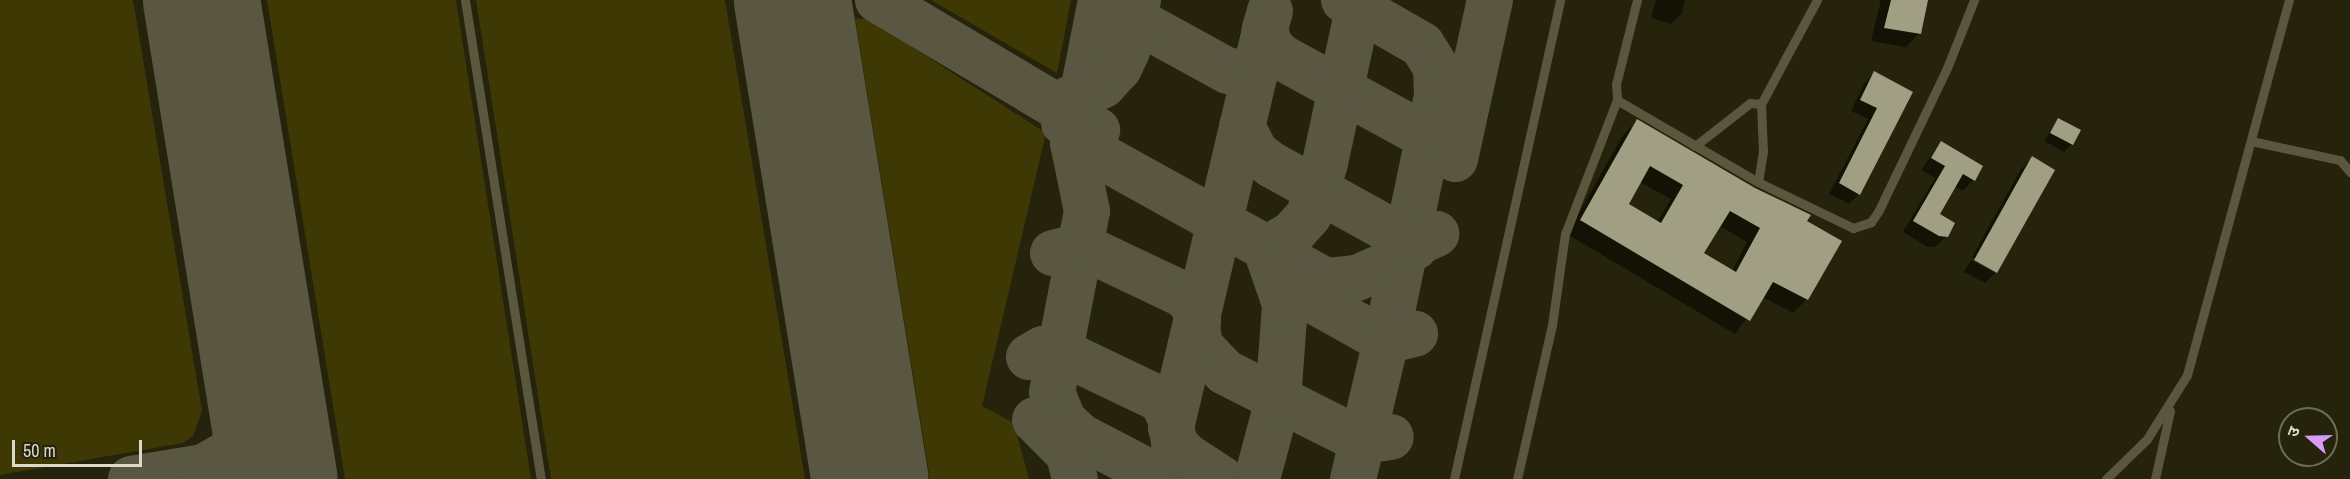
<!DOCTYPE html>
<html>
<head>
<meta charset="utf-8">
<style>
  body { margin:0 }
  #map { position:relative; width:2350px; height:479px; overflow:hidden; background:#25230b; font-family:"Archivo Narrow","Noto Sans Devanagari",sans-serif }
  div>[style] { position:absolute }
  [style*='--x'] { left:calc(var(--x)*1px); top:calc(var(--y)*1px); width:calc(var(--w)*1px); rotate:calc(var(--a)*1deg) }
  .green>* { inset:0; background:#3d3804 }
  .shadow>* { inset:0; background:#0007 }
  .taxiway>* { height:46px; margin:-23px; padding:0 23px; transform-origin:23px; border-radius:23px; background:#595742 }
  .runway>* { height:117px; margin:-58.5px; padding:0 58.5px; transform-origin:58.5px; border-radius:58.5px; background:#595742 }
  .building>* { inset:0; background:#a19f83 }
  .service>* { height:9px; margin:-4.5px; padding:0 4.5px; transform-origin:4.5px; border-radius:4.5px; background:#5a573e }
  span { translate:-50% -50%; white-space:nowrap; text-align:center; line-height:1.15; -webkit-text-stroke:6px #25230b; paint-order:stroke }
  .north { position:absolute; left:2278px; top:407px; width:60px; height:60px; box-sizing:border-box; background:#25230b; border:2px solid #6d6c57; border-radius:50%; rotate:290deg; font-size:16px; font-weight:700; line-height:24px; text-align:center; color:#dad9ca }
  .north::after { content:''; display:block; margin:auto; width:21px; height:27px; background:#d89bf8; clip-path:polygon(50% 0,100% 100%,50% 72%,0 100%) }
  .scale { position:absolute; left:12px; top:440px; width:130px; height:27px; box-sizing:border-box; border:3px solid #dad9ca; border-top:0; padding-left:8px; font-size:18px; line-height:21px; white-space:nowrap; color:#dad9ca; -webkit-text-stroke:4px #25230b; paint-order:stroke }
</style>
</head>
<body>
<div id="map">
  <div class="green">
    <div style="clip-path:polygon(0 0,133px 0,202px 411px,193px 436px,183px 443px,0 475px)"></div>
    <div style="clip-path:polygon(267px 0,456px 0,531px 479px,345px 479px)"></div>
    <div style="clip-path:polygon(476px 0,725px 0,805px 479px,551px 479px)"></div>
    <div style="clip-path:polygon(931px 0,1071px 0,1057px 73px)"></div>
    <div style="clip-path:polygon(855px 18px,870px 20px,1046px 133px,982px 406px,1014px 423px,1029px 479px,930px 479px)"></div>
  </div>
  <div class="shadow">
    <div style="clip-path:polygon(1656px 0,1685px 0,1682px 13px,1671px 24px,1651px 18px)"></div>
    <div style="clip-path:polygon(1881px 0,1926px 0,1919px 34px,1906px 47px,1871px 41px)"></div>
    <div style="clip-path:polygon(1874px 73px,1911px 93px,1859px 194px,1849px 204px,1829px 194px,1868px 119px,1851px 111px,1864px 84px)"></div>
    <div style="clip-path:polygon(2058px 120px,2072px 144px,2064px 152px,2044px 141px)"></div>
    <div style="clip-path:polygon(evenodd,1637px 121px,1805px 222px,1807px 299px,1793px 313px,1762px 297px,1735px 334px,1567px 234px,1623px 135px,1637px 121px,1640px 182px,1671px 199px,1657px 222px,1627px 205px,1640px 182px,1637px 121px,1719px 226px,1747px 242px,1732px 271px,1702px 253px,1719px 226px)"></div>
    <div style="clip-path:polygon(1941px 143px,1974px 180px,1962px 191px,1955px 186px,1938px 215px,1946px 236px,1935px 247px,1928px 247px,1903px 232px,1935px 178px,1921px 170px)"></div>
    <div style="clip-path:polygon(2032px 158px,1996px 272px,1985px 283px,1964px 272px,1971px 260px,1995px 273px,1972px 257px,2021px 169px)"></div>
  </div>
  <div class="taxiway">
    <div style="--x:878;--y:0;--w:255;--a:30.7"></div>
    <div style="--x:1101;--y:0;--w:146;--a:101.1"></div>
    <div style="--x:1073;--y:143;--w:69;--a:78.4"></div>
    <div style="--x:1087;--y:211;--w:184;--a:100.9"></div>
    <div style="--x:1052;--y:392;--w:31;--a:68"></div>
    <div style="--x:1064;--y:421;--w:22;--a:43"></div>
    <div style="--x:1080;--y:436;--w:93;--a:27.7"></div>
    <div style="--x:1111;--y:0;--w:21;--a:45"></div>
    <div style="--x:1126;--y:15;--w:116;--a:28.8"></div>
    <div style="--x:1228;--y:71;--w:15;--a:4"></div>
    <div style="--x:1243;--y:72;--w:19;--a:-35"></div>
    <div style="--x:1344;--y:0;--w:90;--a:30"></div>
    <div style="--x:1422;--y:45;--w:26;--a:58"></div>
    <div style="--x:1436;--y:67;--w:29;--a:88"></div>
    <div style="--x:1437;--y:96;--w:250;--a:101.8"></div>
    <div style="--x:1386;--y:341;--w:142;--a:103.4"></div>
    <div style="--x:1270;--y:11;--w:19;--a:106"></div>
    <div style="--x:1265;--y:29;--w:18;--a:74"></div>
    <div style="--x:1270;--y:46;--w:16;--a:45"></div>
    <div style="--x:1281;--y:57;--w:167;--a:28.6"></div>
    <div style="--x:1428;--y:137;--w:28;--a:-15"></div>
    <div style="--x:796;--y:23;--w:24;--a:-78"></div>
    <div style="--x:1069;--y:99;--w:37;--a:-22"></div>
    <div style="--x:1103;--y:85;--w:23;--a:-47"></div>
    <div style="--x:1119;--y:68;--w:19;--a:-65"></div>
    <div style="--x:1127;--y:51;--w:52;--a:-77.8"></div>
    <div style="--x:1064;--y:123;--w:53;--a:41.2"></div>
    <div style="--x:1104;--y:158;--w:254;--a:29"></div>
    <div style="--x:1326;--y:281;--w:31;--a:-6"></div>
    <div style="--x:1357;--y:278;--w:32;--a:-24"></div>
    <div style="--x:1386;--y:265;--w:33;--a:-49"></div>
    <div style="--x:1408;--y:240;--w:10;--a:45"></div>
    <div style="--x:1242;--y:126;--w:30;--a:63"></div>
    <div style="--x:1256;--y:153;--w:20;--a:37"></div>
    <div style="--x:1272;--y:165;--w:155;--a:28.9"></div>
    <div style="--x:1408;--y:240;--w:13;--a:4"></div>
    <div style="--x:1421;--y:241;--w:17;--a:-25"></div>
    <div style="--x:1455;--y:159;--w:163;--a:-77.6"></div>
    <div style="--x:1053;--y:253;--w:29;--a:-14"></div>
    <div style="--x:1081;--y:246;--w:114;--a:25.4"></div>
    <div style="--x:1184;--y:295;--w:15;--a:48"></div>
    <div style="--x:1194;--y:306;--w:16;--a:75"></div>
    <div style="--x:1280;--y:282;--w:121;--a:29.1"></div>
    <div style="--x:1386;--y:341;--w:30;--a:-14"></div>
    <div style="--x:1197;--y:327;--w:19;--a:81"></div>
    <div style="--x:1200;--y:346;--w:36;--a:46"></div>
    <div style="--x:1225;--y:372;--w:153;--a:26.7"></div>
    <div style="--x:1362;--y:441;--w:29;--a:-8"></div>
    <div style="--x:1029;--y:357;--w:16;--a:-30"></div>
    <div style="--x:1043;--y:349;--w:14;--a:4"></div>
    <div style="--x:1057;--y:350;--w:116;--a:25.5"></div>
    <div style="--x:1162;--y:400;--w:19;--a:65"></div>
    <div style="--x:1170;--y:417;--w:25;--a:81"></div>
    <div style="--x:1174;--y:442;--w:17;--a:50"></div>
    <div style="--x:1185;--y:455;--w:44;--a:33"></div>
    <div style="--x:1035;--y:420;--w:48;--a:45"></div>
    <div style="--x:1069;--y:454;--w:26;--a:77"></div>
    <div style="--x:1171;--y:428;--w:410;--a:-76.7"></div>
    <div style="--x:131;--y:479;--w:74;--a:-9.3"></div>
    <div style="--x:204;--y:467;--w:34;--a:-30"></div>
    <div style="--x:233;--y:450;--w:45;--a:-51.3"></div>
    <div style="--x:261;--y:415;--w:28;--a:-84"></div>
    <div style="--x:1257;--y:479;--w:82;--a:-75.1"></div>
    <div style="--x:1278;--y:400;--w:96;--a:-85.8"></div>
    <div style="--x:1285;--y:304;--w:58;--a:-109.1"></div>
    <div style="--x:1266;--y:249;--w:30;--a:-30"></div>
    <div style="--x:1292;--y:234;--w:25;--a:-48"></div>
    <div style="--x:1309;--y:215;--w:54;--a:-72.9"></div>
    <div style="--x:1325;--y:163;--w:167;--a:-77.9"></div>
  </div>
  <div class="runway">
    <div style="--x:201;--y:0;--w:485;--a:80.8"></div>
    <div style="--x:792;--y:0;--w:485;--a:80.8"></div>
  </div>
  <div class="building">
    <div style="clip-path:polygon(1891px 0,1928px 0,1921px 34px,1884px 28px)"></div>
    <div style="clip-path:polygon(1874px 71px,1913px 92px,1860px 195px,1839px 183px,1877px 108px,1860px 100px)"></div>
    <div style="clip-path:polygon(2058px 118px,2081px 130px,2073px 145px,2050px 133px)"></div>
    <div style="clip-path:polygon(evenodd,1637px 119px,1755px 188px,1811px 215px,1807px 221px,1842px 241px,1808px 300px,1773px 282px,1750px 321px,1580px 220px,1637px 119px,1650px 166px,1683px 185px,1661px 223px,1629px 204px,1650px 166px,1637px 119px,1730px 211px,1760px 228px,1736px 272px,1704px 253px,1730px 211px)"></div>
    <div style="clip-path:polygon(1941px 141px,1983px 166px,1975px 181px,1963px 174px,1940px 214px,1955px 223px,1948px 237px,1939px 236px,1913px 221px,1945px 166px,1931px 158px)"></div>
    <div style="clip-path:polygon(2032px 156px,2055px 170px,1997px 273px,1974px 260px)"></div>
  </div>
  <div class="service">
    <div style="--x:465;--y:0;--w:485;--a:81"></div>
    <div style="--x:1637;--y:0;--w:87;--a:104"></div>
    <div style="--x:1616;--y:84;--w:16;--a:86"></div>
    <div style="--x:1617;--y:100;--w:163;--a:30.2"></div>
    <div style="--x:1758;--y:182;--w:106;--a:25.8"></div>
    <div style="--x:1853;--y:228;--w:19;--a:-18"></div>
    <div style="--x:1871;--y:222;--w:14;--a:-56"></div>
    <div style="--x:1879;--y:210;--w:157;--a:-64.4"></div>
    <div style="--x:1947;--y:68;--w:73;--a:-68.3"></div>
    <div style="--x:1761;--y:104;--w:118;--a:-61.7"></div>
    <div style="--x:2251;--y:141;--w:91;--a:12.1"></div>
    <div style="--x:2340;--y:160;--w:16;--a:50"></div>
    <div style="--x:1695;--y:146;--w:70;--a:-38"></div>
    <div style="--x:1750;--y:103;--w:11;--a:5"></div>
    <div style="--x:1761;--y:104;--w:47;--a:87.6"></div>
    <div style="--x:1763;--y:151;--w:31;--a:99"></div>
    <div style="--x:1454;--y:479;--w:491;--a:-77.5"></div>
    <div style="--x:1517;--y:479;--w:158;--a:-77.2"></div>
    <div style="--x:1552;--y:325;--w:92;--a:-81.9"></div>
    <div style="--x:1565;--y:234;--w:144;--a:-68.8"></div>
    <div style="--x:2106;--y:479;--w:57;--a:-44.3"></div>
    <div style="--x:2147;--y:439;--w:75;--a:-58"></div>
    <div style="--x:2187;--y:375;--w:389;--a:-74.8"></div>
    <div style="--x:2155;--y:479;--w:70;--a:-77.6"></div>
  </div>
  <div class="north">उ</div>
  <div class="scale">50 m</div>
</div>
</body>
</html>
